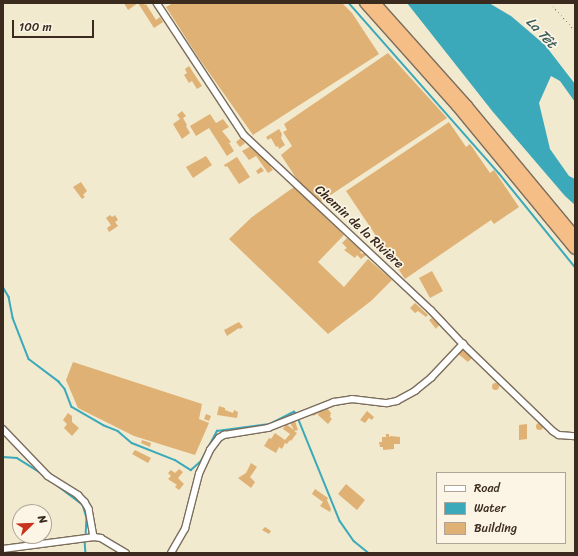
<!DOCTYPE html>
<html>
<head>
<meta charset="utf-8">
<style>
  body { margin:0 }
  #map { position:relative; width:578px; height:556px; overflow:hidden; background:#f1eacf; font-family:Sriracha,sans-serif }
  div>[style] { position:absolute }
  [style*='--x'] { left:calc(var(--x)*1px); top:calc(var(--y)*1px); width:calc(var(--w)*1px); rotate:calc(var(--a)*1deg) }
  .water>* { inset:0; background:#3ba9ba }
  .stream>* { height:1.5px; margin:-0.75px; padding:0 0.75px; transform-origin:0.75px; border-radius:0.75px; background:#3ba9ba }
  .building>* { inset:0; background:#dfb174 }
  .round { border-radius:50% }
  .path>* { height:1px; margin-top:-0.5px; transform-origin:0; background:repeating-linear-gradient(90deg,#7b6d5c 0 1px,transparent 0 4px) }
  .roads { filter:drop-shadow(1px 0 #7b6d5c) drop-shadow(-1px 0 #7b6d5c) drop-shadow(0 1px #7b6d5c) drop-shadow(0 -1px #7b6d5c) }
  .street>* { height:5.5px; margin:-2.75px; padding:0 2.75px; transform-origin:2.75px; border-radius:2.75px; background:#fff }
  .highway>* { height:10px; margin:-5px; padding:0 5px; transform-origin:5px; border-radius:5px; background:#f5be86 }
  span { translate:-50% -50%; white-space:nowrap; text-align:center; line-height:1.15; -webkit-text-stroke:3.5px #fcf5e5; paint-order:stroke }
  .street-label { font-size:13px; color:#3b2a1e }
  .water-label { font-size:14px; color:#3b5d5c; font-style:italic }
  .frame { position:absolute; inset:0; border:4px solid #3b2a1e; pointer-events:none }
  .legend { position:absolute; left:436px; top:472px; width:130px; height:72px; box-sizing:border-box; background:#fcf5e5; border:1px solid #afa495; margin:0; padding:5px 7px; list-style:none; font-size:12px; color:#3b2a1e }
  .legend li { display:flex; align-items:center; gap:8px; height:20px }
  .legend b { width:20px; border:1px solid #afa495 }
  .north { position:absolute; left:12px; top:504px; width:40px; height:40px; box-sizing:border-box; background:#fcf5e5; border:1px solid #afa495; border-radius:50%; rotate:67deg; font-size:11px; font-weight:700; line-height:16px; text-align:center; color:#3b2a1e }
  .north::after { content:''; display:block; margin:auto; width:14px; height:18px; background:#c8321e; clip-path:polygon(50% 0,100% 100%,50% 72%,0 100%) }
  .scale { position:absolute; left:12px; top:20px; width:82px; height:18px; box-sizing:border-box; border:2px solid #3b2a1e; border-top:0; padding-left:5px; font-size:12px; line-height:14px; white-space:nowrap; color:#3b2a1e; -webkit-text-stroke:3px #fcf5e5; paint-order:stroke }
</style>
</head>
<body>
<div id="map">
  <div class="water">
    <div style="clip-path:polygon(407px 3px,489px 3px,511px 16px,545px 45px,575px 84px,575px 102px,560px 81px,551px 76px,539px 103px,550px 149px,569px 176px,575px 179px,575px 205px,565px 196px,493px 112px)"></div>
  </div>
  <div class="stream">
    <div style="--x:349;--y:3;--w:227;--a:48.6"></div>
    <div style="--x:499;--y:173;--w:121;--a:51"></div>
    <div style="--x:3;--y:287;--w:12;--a:59"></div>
    <div style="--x:9;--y:297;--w:21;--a:79"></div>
    <div style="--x:13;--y:318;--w:44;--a:68.7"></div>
    <div style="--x:29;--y:359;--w:38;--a:37"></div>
    <div style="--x:59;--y:382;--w:9;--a:49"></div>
    <div style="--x:65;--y:389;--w:19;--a:69"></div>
    <div style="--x:72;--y:407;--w:36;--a:30"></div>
    <div style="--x:103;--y:425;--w:16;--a:22"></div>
    <div style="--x:118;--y:431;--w:18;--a:41"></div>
    <div style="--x:132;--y:443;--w:46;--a:21.6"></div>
    <div style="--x:175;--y:460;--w:19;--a:32"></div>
    <div style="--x:191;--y:470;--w:13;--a:-42"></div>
    <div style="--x:201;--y:461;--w:34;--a:-62"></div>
    <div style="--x:217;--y:431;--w:53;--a:-7.5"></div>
    <div style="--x:270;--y:424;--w:27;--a:-27"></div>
    <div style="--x:294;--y:412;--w:2;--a:27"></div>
    <div style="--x:299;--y:420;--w:109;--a:67.9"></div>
    <div style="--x:340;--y:521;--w:24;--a:55"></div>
    <div style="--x:354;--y:541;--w:19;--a:39"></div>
    <div style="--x:3;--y:457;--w:14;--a:4"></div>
    <div style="--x:17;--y:458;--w:32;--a:32"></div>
    <div style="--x:58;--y:486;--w:31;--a:37"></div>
    <div style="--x:83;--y:505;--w:14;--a:73"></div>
    <div style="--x:87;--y:518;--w:19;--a:93"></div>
    <div style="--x:85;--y:540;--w:13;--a:86"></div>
  </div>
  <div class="building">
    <div style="clip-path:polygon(124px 3px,143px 3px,145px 5px,146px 4px,156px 20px,160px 17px,163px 22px,154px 28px,138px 3px,128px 10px)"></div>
    <div style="clip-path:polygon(173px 3px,342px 3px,352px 13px,379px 54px,253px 135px,198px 57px,166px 7px)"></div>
    <div style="clip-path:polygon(388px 53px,447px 118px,320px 202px,300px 184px,281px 155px,292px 146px,283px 132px,287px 130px,284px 124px)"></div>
    <div style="clip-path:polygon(189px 66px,202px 86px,197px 89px,192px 81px,189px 83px,184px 75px,187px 73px,185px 69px)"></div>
    <div style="clip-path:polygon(182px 111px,186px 116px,183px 118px,187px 125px,186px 126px,190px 133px,182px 139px,173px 124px,180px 119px,177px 115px)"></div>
    <div style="clip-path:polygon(210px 114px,216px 123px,223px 119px,229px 127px,222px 131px,231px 142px,229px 143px,234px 151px,227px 156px,209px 128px,196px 136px,190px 126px)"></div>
    <div style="clip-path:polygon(449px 122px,466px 147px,470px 144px,490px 173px,494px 170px,519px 207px,494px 224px,491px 220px,405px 279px,346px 191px)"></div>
    <div style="clip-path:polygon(279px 129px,282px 134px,281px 138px,285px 145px,279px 149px,278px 146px,276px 147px,271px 138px,268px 140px,266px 137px)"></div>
    <div style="clip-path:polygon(241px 138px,245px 143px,240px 147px,236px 142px)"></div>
    <div style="clip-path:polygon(251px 146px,273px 165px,270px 166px,273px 170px,268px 173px,256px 156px,249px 160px,242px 151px)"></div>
    <div style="clip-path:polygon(206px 156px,212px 165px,193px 178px,186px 167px)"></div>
    <div style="clip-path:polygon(237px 157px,250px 177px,239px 184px,227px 166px,225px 167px,224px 165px)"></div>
    <div style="clip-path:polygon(261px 167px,264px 171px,258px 174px,256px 171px)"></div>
    <div style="clip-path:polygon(81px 182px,87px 191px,83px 195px,85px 197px,82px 199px,73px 187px)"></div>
    <div style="clip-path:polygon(294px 187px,344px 235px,318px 262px,344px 287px,368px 259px,392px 280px,371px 301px,328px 334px,229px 239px,252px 217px)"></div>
    <div style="clip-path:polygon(110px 215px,112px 217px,115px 215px,118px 220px,115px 222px,118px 226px,109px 232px,107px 228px,111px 225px,106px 218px)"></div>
    <div style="clip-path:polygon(347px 238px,362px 251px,360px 252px,362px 254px,364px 253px,366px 255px,361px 259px,357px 255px,355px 258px,344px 250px,347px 248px,342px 243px)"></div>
    <div style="clip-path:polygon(432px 271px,443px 291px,430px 298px,419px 278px)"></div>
    <div style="clip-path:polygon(415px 303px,428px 315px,426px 317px,418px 311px,415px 313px,410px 308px)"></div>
    <div style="clip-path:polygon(432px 318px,439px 325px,436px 329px,429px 320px)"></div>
    <div style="clip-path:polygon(239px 322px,243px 327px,240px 329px,239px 328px,227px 336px,224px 330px)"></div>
    <div style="clip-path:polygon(462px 348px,472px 358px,468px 362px,457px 353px)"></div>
    <div style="clip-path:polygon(73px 362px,202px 404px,199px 419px,209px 423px,195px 455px,134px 436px,78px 408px,66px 380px)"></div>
    <div class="round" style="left:491.5px;top:382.5px;width:7px;height:7px"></div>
    <div style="clip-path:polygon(219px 406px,225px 408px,225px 410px,233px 413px,234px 410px,238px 412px,237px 418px,217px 415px)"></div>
    <div style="clip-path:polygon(326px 407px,331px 413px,330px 417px,332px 419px,328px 424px,318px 415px,319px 413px,313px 416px,311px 413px)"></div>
    <div style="clip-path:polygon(367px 411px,374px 417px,372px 420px,369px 418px,365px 423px,360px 420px)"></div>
    <div style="clip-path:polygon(68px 413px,72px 416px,72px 422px,79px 428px,72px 436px,64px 428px,67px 424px,63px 420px)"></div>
    <div style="clip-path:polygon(206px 414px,211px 416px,209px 421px,204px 419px)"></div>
    <div style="clip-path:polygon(295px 421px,298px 430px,294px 431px,297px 433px,291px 441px,290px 440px,287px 444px,285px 443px,282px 449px,279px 447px,276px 453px,264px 446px,269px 438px,271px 439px,275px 433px,285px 440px,290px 434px,283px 429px,286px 424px,294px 430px,290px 423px)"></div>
    <div class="round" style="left:535.5px;top:422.5px;width:7px;height:7px"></div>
    <div style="clip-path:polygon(527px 424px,527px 439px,519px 440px,519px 425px)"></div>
    <div style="clip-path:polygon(386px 434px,389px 434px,389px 437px,391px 436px,400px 437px,400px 444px,394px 444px,394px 449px,383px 450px,383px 447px,380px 447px,379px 442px,382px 442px,382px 437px,386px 437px)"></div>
    <div style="clip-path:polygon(142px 440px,151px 443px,150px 447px,141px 443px)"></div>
    <div style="clip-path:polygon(135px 450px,151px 458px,148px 463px,132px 454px)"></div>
    <div style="clip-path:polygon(251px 463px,257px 467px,250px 477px,255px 482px,251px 488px,238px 478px,246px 473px)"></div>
    <div style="clip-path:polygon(179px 469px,183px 472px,178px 478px,184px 484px,179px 490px,175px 487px,177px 485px,168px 479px,171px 476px,168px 473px,171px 470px,175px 473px)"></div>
    <div style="clip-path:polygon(346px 484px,365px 500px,357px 510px,338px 494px)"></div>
    <div style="clip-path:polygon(315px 489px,328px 498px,327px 500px,331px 509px,330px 512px,320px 506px,323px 502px,312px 494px)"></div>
    <div style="clip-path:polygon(265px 527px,271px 531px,269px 534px,262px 530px)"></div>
    <div style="clip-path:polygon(21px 536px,32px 536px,32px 541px,24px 542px,24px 540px,21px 540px)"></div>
  </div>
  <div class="path">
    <div style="--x:550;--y:3;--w:38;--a:48"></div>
  </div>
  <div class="roads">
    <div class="street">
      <div style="--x:157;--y:3;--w:158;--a:56.6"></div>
      <div style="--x:244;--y:135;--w:256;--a:43.1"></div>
      <div style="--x:431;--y:310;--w:47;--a:46.7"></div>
      <div style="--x:463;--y:344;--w:125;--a:44"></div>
      <div style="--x:553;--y:431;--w:7;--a:34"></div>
      <div style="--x:559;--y:435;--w:16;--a:4"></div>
      <div style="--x:3;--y:429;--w:65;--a:46.2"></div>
      <div style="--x:48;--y:476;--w:36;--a:32"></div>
      <div style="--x:78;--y:495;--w:10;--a:45"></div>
      <div style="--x:85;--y:502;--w:8;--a:60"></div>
      <div style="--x:89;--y:509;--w:28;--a:80"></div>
      <div style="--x:94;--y:537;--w:7;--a:8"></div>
      <div style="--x:101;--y:538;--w:29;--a:31"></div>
      <div style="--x:3;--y:549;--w:92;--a:-7.5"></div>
      <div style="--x:171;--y:553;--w:28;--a:-60"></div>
      <div style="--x:185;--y:529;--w:57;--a:-75.7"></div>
      <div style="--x:199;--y:474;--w:26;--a:-65"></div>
      <div style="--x:210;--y:450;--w:15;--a:-53"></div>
      <div style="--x:219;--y:438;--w:6;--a:-31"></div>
      <div style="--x:224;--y:435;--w:45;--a:-9"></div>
      <div style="--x:268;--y:428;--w:71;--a:-21.5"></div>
      <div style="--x:334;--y:402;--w:18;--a:-9"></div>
      <div style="--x:352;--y:399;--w:35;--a:7"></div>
      <div style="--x:387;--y:403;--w:10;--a:-11"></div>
      <div style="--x:397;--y:401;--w:21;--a:-29"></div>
      <div style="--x:415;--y:391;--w:21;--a:-39"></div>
      <div style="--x:431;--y:378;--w:47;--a:-46.7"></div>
    </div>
    <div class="highway">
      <div style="--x:365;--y:3;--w:138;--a:48.2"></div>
      <div style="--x:457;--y:106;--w:185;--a:50.5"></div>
      <div style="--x:375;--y:3;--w:138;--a:48.2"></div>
      <div style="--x:467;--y:106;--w:169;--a:50.3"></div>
    </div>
  </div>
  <div class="street-label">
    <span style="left:359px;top:227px;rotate:43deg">Chemin de la Rivière</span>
  </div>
  <div class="water-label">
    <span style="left:541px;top:33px;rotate:47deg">La Têt</span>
  </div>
  <div class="frame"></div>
  <ul class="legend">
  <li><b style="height:5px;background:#fff"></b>Road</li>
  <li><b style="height:11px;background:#3ba9ba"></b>Water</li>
  <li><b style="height:11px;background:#dfb174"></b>Building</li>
  </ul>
  <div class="north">N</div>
  <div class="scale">100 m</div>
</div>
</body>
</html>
